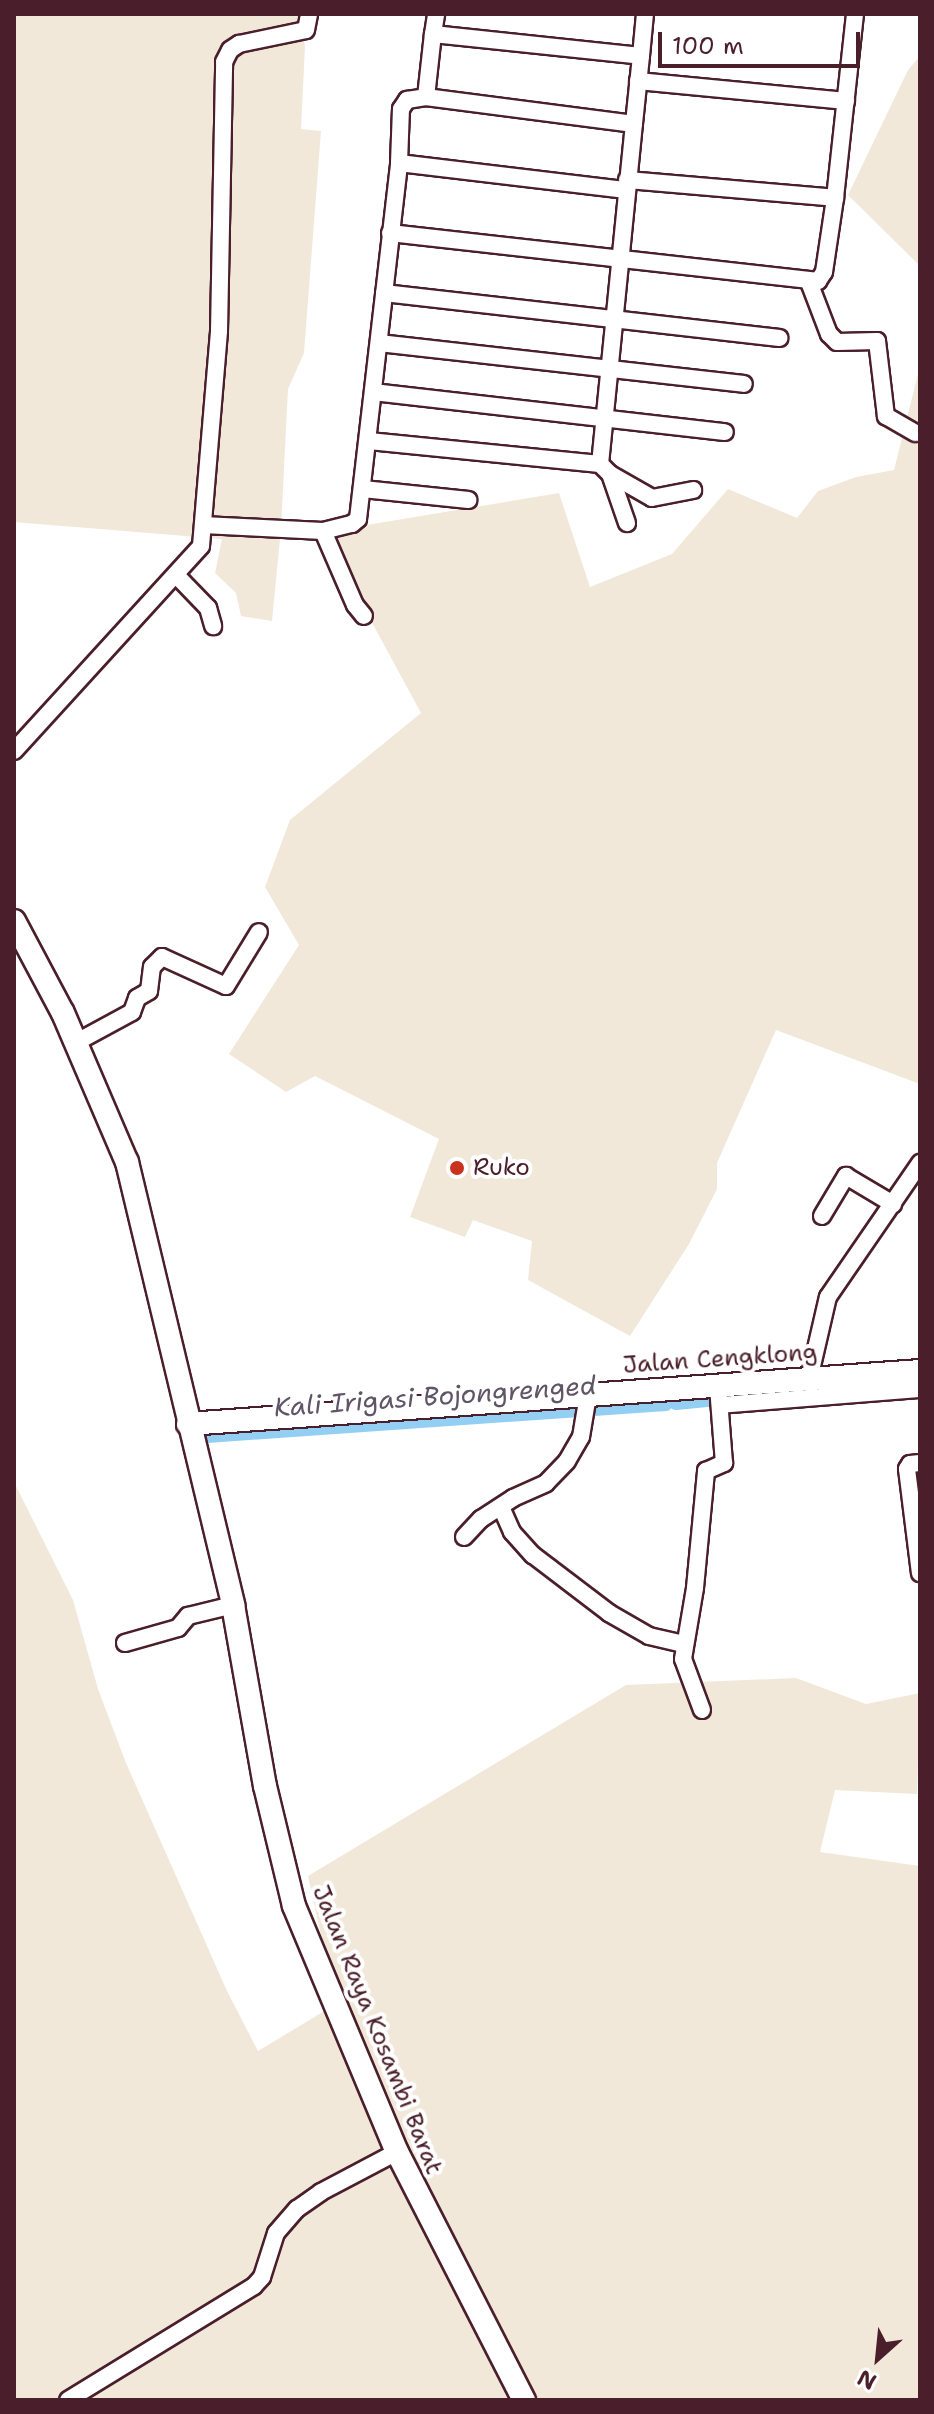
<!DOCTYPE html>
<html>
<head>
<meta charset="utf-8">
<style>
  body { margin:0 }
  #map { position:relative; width:934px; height:2414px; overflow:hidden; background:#fff; font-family:"Shantell Sans",sans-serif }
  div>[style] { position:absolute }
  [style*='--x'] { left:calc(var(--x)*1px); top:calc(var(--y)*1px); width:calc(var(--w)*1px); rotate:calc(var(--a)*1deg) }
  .built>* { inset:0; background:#f1e8da }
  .canal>* { height:14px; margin:-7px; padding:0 7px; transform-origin:7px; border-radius:7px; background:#93cef3 }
  .roads { filter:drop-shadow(2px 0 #4a1f2b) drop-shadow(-2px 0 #4a1f2b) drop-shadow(0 2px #4a1f2b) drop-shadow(0 -2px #4a1f2b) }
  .street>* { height:16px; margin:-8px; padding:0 8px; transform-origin:8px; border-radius:8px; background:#fff }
  .secondary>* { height:22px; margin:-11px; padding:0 11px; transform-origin:11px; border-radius:11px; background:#fff }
  .dots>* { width:22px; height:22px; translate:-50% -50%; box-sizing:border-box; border:4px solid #fff; border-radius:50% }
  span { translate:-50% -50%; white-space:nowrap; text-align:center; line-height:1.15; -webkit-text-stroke:8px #fff; paint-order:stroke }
  .poi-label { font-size:24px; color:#4a1f2b }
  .left { translate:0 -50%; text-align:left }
  .street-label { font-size:24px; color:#4a1f2b }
  .water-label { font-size:26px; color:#605467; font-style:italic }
  .frame { position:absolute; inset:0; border:16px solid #4a1f2b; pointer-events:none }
  .north { position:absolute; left:838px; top:2318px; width:80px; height:80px; -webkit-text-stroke:6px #fff; paint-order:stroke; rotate:207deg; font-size:22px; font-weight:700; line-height:32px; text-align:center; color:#4a1f2b }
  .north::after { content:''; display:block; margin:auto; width:28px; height:36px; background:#4a1f2b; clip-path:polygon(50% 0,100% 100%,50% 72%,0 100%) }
  .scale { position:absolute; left:658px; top:32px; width:202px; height:36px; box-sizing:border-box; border:4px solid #4a1f2b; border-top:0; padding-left:10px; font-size:24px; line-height:28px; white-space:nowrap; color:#4a1f2b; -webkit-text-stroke:6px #fff; paint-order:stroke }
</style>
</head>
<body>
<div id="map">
  <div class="built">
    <div style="clip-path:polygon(14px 14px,299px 14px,305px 46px,301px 129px,321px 131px,304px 353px,288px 389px,281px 529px,272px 621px,241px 616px,236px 593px,215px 573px,222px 539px,14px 522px)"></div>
    <div style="clip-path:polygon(920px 56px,920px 266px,848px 195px,908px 70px)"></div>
    <div style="clip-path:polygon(920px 366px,920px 1084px,776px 1030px,717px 1163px,717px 1189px,689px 1244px,630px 1336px,528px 1280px,532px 1241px,473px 1220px,465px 1237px,410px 1217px,439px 1139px,315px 1076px,286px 1092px,229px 1054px,299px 945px,265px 887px,290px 820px,421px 713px,357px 595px,331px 531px,559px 493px,590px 587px,672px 554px,728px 489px,797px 518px,818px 491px,856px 477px,894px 470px)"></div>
    <div style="clip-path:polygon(14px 1482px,73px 1600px,98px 1689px,126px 1763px,227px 1991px,258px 2051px,336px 2004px,308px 1876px,626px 1685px,796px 1678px,866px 1704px,920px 1693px,917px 1794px,835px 1790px,820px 1852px,920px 1866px,920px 2400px,14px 2400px)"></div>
  </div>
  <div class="canal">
    <div style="--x:676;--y:1403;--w:52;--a:-5.5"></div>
    <div style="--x:207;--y:1436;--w:460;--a:-4"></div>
  </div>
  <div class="roads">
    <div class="street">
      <div style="--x:433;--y:34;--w:20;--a:-81"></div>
      <div style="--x:641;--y:56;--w:68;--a:95.9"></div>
      <div style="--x:634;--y:124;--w:210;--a:-172.6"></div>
      <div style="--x:426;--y:97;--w:63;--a:-83.7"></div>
      <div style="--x:433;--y:34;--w:209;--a:6"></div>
      <div style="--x:641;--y:56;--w:42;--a:-84.6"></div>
      <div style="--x:638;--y:81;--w:209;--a:5.5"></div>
      <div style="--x:399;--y:163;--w:229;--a:6.8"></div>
      <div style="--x:627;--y:180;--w:209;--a:4.9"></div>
      <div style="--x:390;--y:233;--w:431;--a:6.4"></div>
      <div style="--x:818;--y:281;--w:11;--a:-56"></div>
      <div style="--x:824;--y:272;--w:75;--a:-81.5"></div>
      <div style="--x:835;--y:198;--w:185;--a:-83.8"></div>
      <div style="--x:809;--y:282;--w:56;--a:69"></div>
      <div style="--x:829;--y:334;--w:11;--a:45"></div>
      <div style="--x:837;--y:342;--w:40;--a:-1.4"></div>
      <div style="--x:877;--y:341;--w:76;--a:83.2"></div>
      <div style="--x:886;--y:416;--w:34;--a:30"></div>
      <div style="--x:384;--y:293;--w:398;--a:6.5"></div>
      <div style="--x:379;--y:343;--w:367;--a:6.4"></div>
      <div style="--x:373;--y:392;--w:354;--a:6.5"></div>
      <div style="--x:369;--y:441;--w:232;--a:5.7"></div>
      <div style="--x:600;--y:464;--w:14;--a:45"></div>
      <div style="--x:610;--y:474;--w:52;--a:70.9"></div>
      <div style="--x:600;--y:464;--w:342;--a:-84.3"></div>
      <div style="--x:610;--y:474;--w:48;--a:29.7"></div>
      <div style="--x:652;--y:498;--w:42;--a:-11"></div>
      <div style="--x:363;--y:489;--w:106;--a:6"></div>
      <div style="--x:203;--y:525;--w:120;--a:2.9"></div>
      <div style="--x:323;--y:531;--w:30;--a:-14"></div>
      <div style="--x:352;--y:524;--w:8;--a:-40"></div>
      <div style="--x:358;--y:519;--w:358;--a:-83.4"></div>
      <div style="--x:399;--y:163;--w:54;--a:-87.9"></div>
      <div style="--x:401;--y:109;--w:11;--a:-56"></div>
      <div style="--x:407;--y:100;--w:19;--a:-9"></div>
      <div style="--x:323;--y:531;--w:81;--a:66.6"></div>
      <div style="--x:355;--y:605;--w:14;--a:51"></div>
      <div style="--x:177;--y:576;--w:45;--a:45.9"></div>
      <div style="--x:208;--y:608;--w:19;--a:74"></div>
      <div style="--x:14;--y:751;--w:277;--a:-47.6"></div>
      <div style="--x:201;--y:546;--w:216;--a:-85.2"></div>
      <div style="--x:219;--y:331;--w:269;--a:-88.9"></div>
      <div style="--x:224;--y:62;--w:13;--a:-63"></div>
      <div style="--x:230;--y:50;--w:11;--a:-34"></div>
      <div style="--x:239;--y:44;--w:68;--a:-11.8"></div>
      <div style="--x:306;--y:30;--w:16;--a:-79"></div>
      <div style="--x:75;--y:1043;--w:65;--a:-28.5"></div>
      <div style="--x:132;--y:1012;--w:15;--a:-70"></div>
      <div style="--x:137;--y:998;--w:14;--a:-30"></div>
      <div style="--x:149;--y:991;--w:24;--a:-83"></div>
      <div style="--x:152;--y:967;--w:14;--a:-45"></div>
      <div style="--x:162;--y:957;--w:70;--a:24.4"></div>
      <div style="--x:226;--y:986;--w:63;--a:-58.6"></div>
      <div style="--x:822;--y:1216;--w:47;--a:-59"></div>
      <div style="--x:846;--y:1176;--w:55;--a:30.8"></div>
      <div style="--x:809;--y:1379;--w:84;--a:-77"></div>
      <div style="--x:828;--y:1297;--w:163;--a:-55.5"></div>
      <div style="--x:720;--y:1405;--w:201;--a:-4.6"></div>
      <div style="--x:920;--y:1463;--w:10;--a:174"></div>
      <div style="--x:910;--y:1464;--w:6;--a:121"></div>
      <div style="--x:907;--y:1469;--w:105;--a:82.9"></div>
      <div style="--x:501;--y:1507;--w:27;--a:66"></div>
      <div style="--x:512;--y:1532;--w:31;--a:48"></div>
      <div style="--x:533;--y:1555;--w:96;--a:37.3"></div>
      <div style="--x:609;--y:1613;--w:46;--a:29.9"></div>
      <div style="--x:649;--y:1636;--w:36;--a:13"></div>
      <div style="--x:464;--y:1537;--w:25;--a:-47"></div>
      <div style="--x:481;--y:1519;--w:38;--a:-33"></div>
      <div style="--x:513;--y:1498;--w:36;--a:-24"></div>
      <div style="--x:546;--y:1483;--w:30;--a:-46"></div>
      <div style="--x:567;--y:1461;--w:28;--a:-60"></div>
      <div style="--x:581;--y:1437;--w:43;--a:-80.5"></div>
      <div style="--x:125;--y:1643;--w:55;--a:-15.8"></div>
      <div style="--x:178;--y:1628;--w:16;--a:-50"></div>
      <div style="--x:188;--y:1616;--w:46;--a:-13.7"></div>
      <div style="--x:702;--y:1710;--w:54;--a:-110.4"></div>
      <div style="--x:683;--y:1659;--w:72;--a:-80.4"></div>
      <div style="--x:695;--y:1588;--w:118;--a:-84.6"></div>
      <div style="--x:706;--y:1471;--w:20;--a:-24"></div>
      <div style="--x:724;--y:1463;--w:77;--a:-94.5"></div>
      <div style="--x:68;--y:2400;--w:218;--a:-31.5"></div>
      <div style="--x:254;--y:2286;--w:12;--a:-48"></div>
      <div style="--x:262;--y:2277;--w:46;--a:-72.3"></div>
      <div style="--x:276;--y:2233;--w:32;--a:-49"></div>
      <div style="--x:297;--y:2209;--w:29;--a:-35"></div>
      <div style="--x:321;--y:2192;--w:86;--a:-27.8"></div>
    </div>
    <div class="secondary">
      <div style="--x:14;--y:921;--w:104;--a:62"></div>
      <div style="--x:63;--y:1013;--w:162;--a:66.8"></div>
      <div style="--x:127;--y:1162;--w:456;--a:76.5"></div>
      <div style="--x:233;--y:1605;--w:184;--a:80"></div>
      <div style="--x:265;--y:1786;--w:123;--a:76.4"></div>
      <div style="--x:294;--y:1906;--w:267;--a:67.3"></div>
      <div style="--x:397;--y:2152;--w:279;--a:62.9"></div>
      <div style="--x:188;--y:1424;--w:734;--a:-4.14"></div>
    </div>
  </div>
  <div class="dots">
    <div style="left:457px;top:1168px;background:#c8321e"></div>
  </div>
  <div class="poi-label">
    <span class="left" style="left:473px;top:1168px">Ruko</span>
  </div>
  <div class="street-label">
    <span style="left:720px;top:1359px;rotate:-4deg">Jalan Cengklong</span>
    <span style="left:377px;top:2030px;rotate:68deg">Jalan Raya Kosambi Barat</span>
  </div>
  <div class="water-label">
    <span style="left:435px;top:1396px;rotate:-4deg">Kali Irigasi Bojongrenged</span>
  </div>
  <div class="frame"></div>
  <div class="north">N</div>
  <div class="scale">100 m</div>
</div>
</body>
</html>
